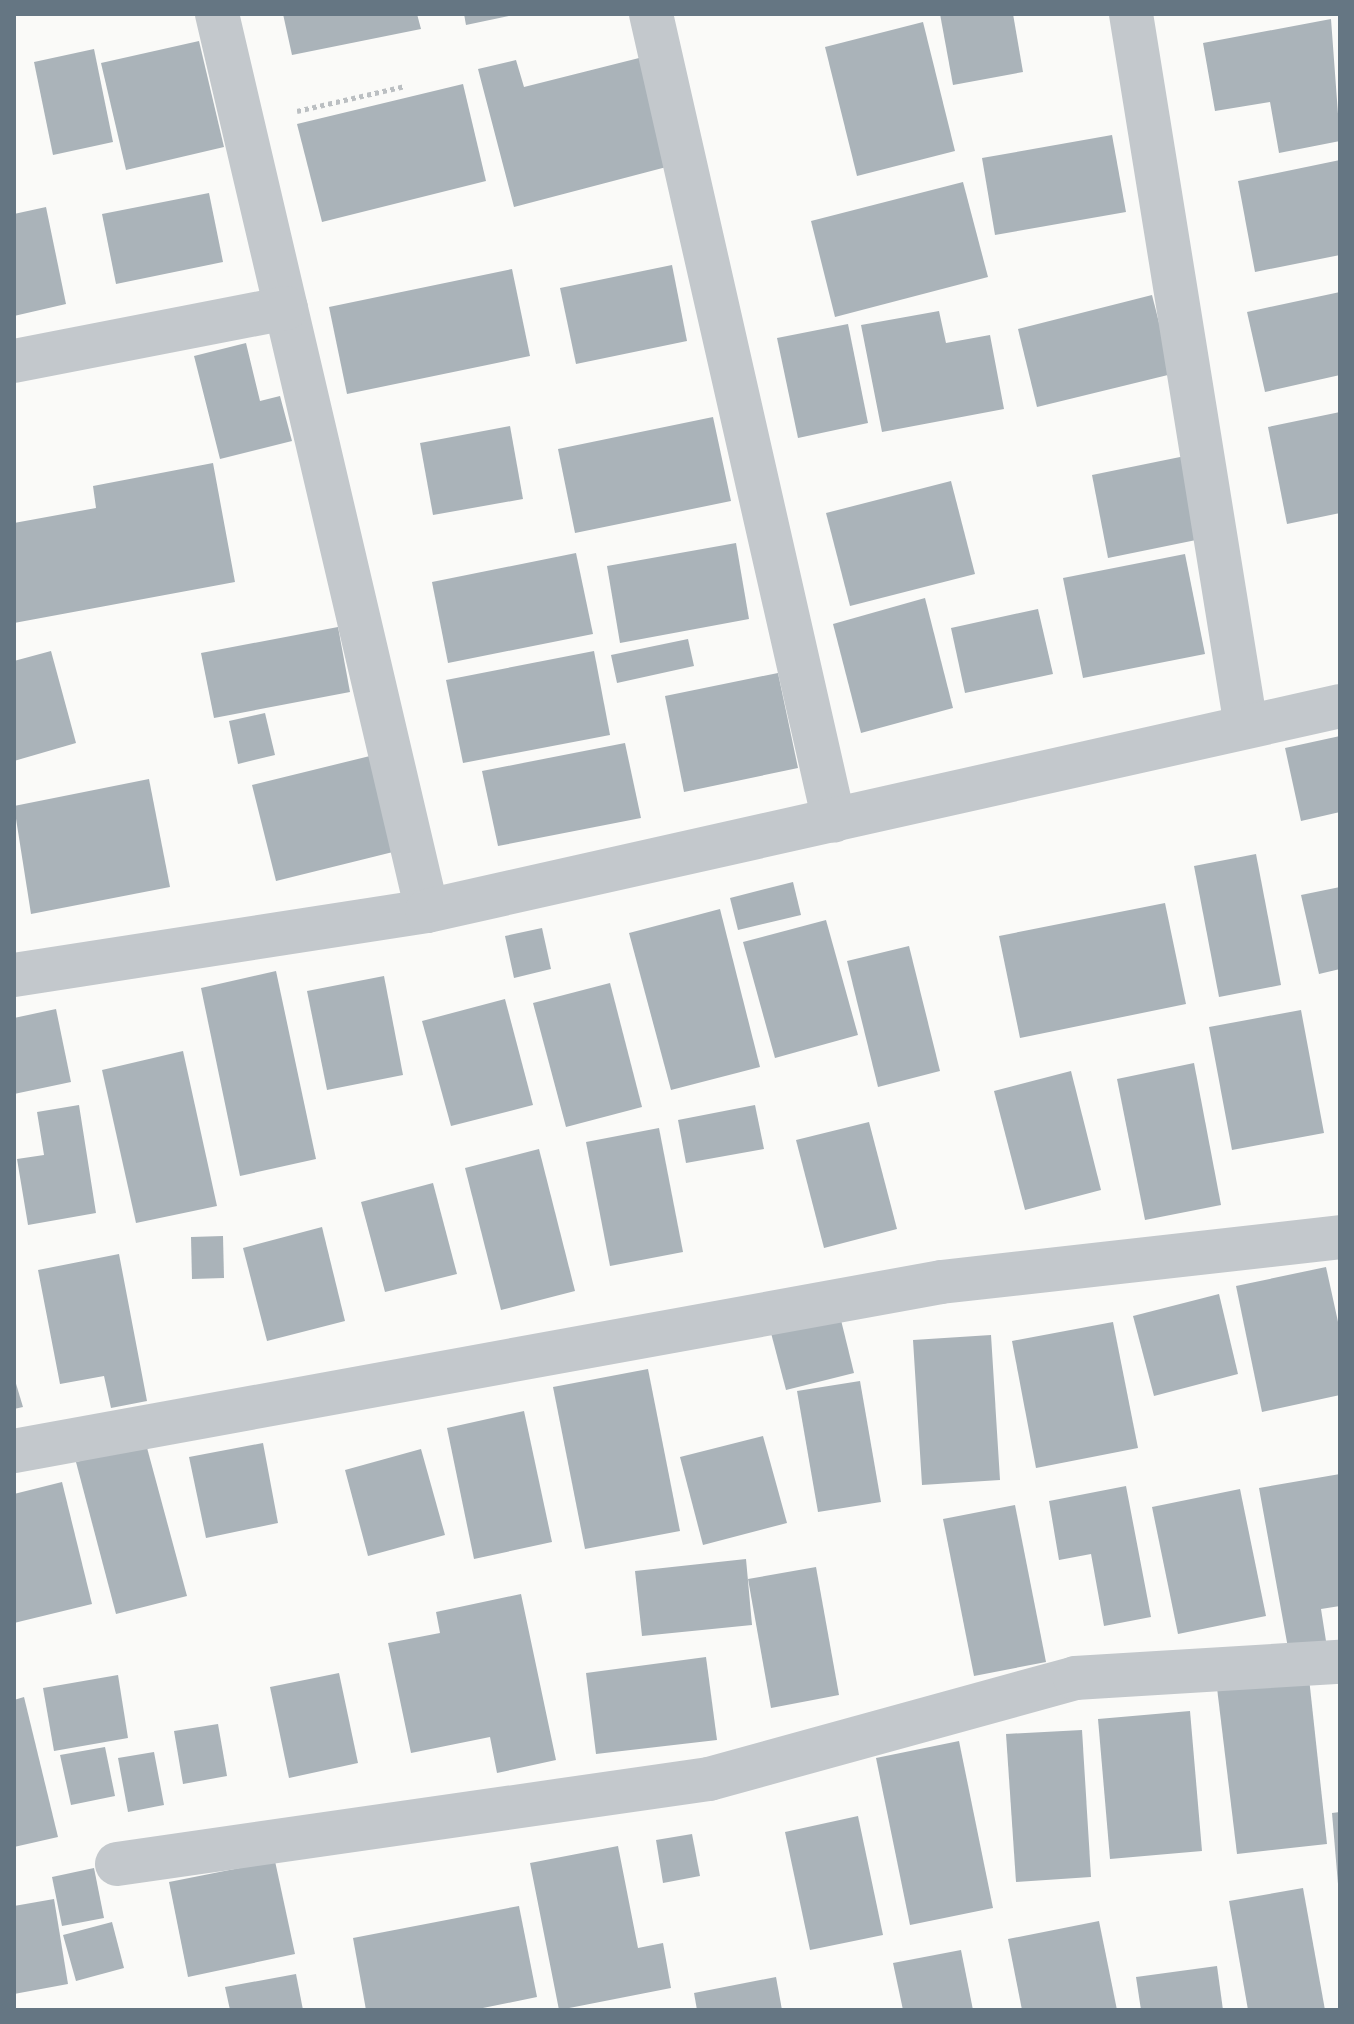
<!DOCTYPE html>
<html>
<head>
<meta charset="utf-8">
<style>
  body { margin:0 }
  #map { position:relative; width:1354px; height:2024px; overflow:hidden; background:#fafaf8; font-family:"Work Sans",sans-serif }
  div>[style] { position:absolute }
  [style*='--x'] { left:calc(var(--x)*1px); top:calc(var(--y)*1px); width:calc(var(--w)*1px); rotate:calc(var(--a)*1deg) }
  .building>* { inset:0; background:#aab3b9 }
  .path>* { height:5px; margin-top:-2.5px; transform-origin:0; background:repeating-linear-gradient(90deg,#bbbfc2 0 4px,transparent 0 8px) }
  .minor>* { height:44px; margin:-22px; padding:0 22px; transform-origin:22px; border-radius:22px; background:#c3c8cc }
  span { translate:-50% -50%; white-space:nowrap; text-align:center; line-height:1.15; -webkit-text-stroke:8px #fff; paint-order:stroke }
  .frame { position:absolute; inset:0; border:16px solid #657683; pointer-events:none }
</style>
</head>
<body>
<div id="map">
  <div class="building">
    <div style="clip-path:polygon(283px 14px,417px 14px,421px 29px,292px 55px)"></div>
    <div style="clip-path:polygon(464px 14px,513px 14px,513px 15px,466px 25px)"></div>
    <div style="clip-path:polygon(940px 14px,1013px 14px,1023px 72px,953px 85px)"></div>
    <div style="clip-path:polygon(1331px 19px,1340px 141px,1279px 153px,1270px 102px,1215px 111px,1203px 43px)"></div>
    <div style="clip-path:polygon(923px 22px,955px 151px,857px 176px,825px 47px)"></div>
    <div style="clip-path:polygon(199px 41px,224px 147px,126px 170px,101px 63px)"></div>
    <div style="clip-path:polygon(94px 49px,113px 142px,53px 155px,34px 62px)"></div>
    <div style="clip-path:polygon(647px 56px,674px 165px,514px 207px,478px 69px,516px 60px,524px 87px)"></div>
    <div style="clip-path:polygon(463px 84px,486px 181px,322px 222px,297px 124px)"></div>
    <div style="clip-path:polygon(1112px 135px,1126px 212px,995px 235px,982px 158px)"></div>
    <div style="clip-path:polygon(1340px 160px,1340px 255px,1255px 272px,1238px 181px)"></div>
    <div style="clip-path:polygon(963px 182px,988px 277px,835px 317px,811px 221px)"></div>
    <div style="clip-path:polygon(209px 193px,223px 262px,116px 284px,102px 214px)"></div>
    <div style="clip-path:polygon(46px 207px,66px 304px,14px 316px,14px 214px)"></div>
    <div style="clip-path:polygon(672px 265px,687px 341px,576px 364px,560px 288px)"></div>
    <div style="clip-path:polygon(512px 269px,530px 356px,347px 394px,329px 307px)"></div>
    <div style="clip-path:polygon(1340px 292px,1340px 375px,1265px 392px,1247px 312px)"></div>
    <div style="clip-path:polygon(1152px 295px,1172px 374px,1037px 407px,1018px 329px)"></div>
    <div style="clip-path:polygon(939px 311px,946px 343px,990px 335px,1004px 409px,882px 432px,861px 325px)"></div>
    <div style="clip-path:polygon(848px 324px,868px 423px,798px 438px,777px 338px)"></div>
    <div style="clip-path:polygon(246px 343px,260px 401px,280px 396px,292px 441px,220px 459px,194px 356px)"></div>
    <div style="clip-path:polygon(1340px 412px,1340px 513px,1287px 524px,1268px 427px)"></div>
    <div style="clip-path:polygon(713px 417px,731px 501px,575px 533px,558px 449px)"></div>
    <div style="clip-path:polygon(510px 426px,523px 499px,433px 515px,420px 443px)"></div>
    <div style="clip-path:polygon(1185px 456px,1201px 539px,1108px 558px,1092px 475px)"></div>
    <div style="clip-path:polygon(213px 463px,235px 582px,14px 623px,14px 523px,96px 508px,93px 486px)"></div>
    <div style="clip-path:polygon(951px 481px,975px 574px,850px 606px,826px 513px)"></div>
    <div style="clip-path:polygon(736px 543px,749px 619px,620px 643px,607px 566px)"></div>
    <div style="clip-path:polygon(576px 553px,593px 634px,448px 663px,432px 582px)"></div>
    <div style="clip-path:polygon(1185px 554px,1205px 654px,1083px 678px,1063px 578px)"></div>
    <div style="clip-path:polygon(925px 598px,953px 708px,861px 733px,833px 624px)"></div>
    <div style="clip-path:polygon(1038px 609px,1053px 674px,965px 693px,951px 628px)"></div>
    <div style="clip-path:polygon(338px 627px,350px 692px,214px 718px,201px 653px)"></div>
    <div style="clip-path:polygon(688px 639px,694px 666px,617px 683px,611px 655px)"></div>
    <div style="clip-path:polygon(51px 651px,76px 743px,14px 761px,14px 661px)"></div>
    <div style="clip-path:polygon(594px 651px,610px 735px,463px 763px,446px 680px)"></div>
    <div style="clip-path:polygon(778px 673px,798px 768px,684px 792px,665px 696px)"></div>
    <div style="clip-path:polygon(265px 713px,275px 755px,238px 764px,229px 721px)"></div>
    <div style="clip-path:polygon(1340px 736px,1340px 812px,1301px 821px,1285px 748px)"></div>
    <div style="clip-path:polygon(625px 743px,641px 818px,498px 846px,482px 771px)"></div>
    <div style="clip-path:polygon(374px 755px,397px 851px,276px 881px,252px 785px)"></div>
    <div style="clip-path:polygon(149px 779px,170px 887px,31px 914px,14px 806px)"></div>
    <div style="clip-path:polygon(1256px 854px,1281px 985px,1219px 997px,1194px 866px)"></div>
    <div style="clip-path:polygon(793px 882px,801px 915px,738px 930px,730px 898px)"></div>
    <div style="clip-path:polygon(1340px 887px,1340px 969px,1319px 974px,1301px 895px)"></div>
    <div style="clip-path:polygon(1165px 903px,1186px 1004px,1020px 1038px,999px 936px)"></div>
    <div style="clip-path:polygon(720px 909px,760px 1067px,671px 1090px,629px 933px)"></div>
    <div style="clip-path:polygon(826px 920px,858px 1035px,775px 1058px,743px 942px)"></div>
    <div style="clip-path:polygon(542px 928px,551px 969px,514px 978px,505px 936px)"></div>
    <div style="clip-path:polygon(909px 946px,940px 1071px,878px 1087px,847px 961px)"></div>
    <div style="clip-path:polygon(276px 971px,316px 1159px,240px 1176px,201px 988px)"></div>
    <div style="clip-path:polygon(384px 976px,403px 1075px,327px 1090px,307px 991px)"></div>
    <div style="clip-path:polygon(610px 983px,642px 1107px,566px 1127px,533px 1003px)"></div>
    <div style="clip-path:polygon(505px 999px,533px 1105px,451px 1126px,422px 1021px)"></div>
    <div style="clip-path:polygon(56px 1009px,71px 1082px,14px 1094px,14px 1018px)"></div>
    <div style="clip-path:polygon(1301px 1010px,1324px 1133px,1232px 1150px,1209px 1027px)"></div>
    <div style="clip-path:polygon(183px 1051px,217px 1206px,136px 1223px,102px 1070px)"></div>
    <div style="clip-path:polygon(1194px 1063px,1221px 1205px,1145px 1220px,1117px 1079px)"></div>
    <div style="clip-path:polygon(1071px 1071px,1101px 1190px,1025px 1210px,994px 1091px)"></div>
    <div style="clip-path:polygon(79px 1105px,96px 1213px,28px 1225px,17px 1159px,44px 1155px,37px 1112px)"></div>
    <div style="clip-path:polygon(755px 1105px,764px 1149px,686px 1163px,678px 1120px)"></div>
    <div style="clip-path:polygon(869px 1122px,897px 1229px,824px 1248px,796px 1140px)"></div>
    <div style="clip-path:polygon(659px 1128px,683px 1252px,610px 1266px,586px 1142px)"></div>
    <div style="clip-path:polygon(539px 1149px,575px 1291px,501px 1310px,465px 1168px)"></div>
    <div style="clip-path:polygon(433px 1183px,457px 1274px,385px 1292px,361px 1202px)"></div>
    <div style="clip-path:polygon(322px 1227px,345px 1321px,267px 1341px,243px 1248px)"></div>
    <div style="clip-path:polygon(223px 1236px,224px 1278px,192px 1279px,191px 1237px)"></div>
    <div style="clip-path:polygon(119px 1254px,147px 1401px,111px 1408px,104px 1376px,60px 1384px,38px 1270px)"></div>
    <div style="clip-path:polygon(1326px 1267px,1340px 1331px,1340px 1395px,1262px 1412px,1236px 1286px)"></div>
    <div style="clip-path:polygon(1219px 1294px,1238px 1374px,1154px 1396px,1133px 1316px)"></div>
    <div style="clip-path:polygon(840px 1316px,854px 1373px,786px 1390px,771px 1333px)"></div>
    <div style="clip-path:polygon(1113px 1322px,1138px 1448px,1036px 1468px,1012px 1341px)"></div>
    <div style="clip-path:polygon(991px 1335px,1000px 1480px,922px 1485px,913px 1340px)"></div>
    <div style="clip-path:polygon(648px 1369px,680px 1531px,585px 1549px,553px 1387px)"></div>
    <div style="clip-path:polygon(14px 1377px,23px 1407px,14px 1409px)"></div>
    <div style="clip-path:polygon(860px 1381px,881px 1502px,818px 1512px,797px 1391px)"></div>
    <div style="clip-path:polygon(524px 1411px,552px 1542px,474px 1559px,447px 1428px)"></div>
    <div style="clip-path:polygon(763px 1436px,787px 1523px,703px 1545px,680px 1457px)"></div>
    <div style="clip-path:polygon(263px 1443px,278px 1523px,206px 1538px,189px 1457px)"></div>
    <div style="clip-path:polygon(146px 1444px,187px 1596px,116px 1614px,76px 1462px)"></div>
    <div style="clip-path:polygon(421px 1449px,445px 1535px,368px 1556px,345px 1470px)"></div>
    <div style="clip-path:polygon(1340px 1474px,1340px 1606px,1321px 1609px,1326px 1641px,1288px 1648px,1259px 1488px)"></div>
    <div style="clip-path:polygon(62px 1482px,92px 1604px,14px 1623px,14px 1494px)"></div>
    <div style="clip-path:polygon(1126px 1486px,1151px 1617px,1104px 1626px,1091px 1554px,1059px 1560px,1049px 1501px)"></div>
    <div style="clip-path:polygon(1240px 1489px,1266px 1616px,1178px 1634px,1152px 1507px)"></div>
    <div style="clip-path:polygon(1015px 1505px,1046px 1662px,974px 1676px,943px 1519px)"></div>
    <div style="clip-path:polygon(746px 1559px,752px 1625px,642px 1636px,635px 1571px)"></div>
    <div style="clip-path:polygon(816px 1567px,839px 1695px,771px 1708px,748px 1579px)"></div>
    <div style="clip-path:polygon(521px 1594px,556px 1760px,497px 1773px,490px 1737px,411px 1753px,388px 1643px,440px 1633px,436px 1612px)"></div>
    <div style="clip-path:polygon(706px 1657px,717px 1740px,596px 1754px,586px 1673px)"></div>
    <div style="clip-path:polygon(339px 1673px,358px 1763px,289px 1778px,270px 1687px)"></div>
    <div style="clip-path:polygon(118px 1675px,128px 1738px,54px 1751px,43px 1688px)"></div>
    <div style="clip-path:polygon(1309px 1678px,1327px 1844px,1237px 1854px,1217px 1688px)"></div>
    <div style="clip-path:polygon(24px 1697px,58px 1837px,14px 1847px,14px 1700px)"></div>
    <div style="clip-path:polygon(1190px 1711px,1202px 1851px,1110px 1859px,1098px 1719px)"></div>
    <div style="clip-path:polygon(218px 1724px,227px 1776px,183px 1784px,174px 1731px)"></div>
    <div style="clip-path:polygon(1082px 1730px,1091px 1877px,1016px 1882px,1006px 1734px)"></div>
    <div style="clip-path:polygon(959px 1741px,993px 1908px,910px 1925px,876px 1758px)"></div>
    <div style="clip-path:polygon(105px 1747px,115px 1796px,71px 1805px,60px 1755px)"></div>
    <div style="clip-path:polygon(154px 1752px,164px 1805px,128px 1812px,118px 1758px)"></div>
    <div style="clip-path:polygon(1340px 1812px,1340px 1884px,1338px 1884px,1332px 1813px)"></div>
    <div style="clip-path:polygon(858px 1816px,883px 1935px,810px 1950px,785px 1832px)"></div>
    <div style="clip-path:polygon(692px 1834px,700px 1876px,663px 1883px,656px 1840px)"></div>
    <div style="clip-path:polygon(618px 1846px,638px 1948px,663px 1943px,671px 1988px,559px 2010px,530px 1863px)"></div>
    <div style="clip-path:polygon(275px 1861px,295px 1954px,188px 1977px,169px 1882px)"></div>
    <div style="clip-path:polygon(94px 1868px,104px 1918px,62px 1926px,52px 1877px)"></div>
    <div style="clip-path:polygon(1303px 1888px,1325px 2010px,1248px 2010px,1229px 1901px)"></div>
    <div style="clip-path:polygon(54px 1899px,68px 1984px,14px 1994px,14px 1906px)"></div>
    <div style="clip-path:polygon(519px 1906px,537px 1997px,473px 2010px,366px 2010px,353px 1938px)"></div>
    <div style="clip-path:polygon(1099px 1921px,1117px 2010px,1022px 2010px,1008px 1939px)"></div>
    <div style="clip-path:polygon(112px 1922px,124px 1968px,76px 1981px,63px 1935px)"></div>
    <div style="clip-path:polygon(961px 1950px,973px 2010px,903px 2010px,893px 1963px)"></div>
    <div style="clip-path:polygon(1217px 1966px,1223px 2010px,1141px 2010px,1136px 1977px)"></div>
    <div style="clip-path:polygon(296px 1974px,303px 2010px,230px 2010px,225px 1987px)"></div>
    <div style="clip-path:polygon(776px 1977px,782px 2010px,697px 2010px,694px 1993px)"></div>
  </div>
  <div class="path">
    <div style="--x:297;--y:111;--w:111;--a:-13"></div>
  </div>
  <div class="minor">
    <div style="--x:217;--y:14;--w:921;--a:76.82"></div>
    <div style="--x:651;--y:14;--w:827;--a:77.22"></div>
    <div style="--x:1131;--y:14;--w:721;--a:80.83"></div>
    <div style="--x:14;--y:361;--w:277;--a:-11"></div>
    <div style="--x:14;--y:975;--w:418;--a:-8.8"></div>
    <div style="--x:427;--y:911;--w:936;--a:-12.65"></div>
    <div style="--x:14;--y:1451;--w:942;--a:-10.33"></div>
    <div style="--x:941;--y:1282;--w:402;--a:-6.4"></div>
    <div style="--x:117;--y:1864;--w:598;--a:-8.17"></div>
    <div style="--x:709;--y:1779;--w:380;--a:-15.4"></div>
    <div style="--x:1075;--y:1678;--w:265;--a:-3.5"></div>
  </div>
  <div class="frame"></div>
</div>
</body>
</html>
